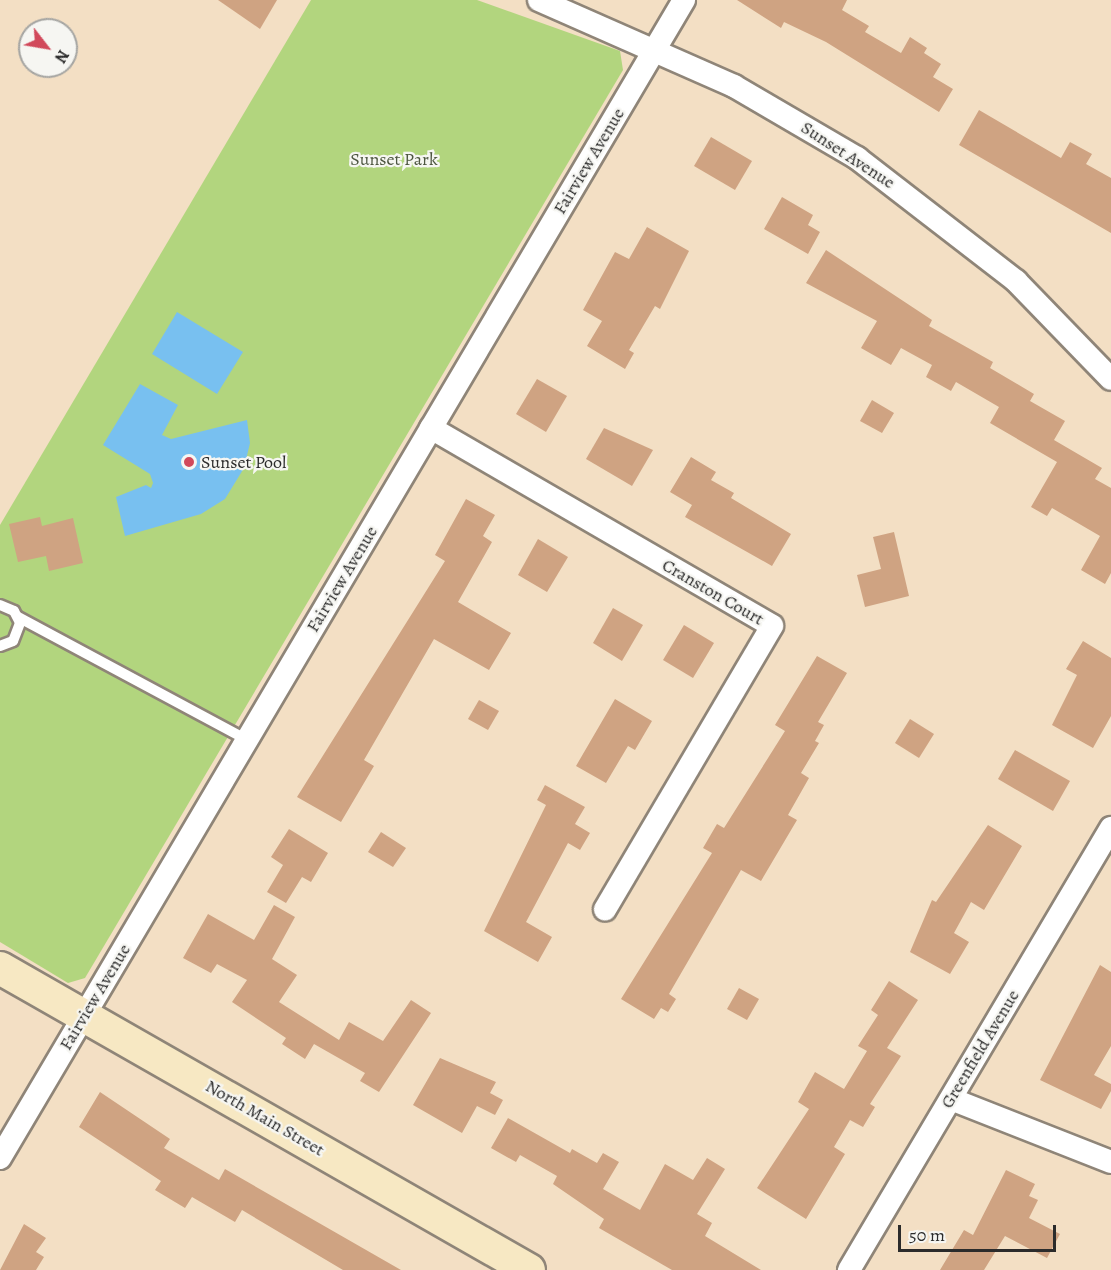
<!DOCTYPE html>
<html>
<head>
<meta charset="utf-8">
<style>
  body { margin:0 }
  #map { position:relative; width:1111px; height:1270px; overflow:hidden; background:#f3dfc4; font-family:Alegreya,serif }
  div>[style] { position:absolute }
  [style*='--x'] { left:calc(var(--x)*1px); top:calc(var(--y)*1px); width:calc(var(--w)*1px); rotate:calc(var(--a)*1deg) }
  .green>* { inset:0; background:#b2d57e }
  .water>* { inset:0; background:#78c0f0 }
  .building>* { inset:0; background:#cfa382 }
  .roads { filter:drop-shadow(2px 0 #8f8578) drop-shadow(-2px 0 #8f8578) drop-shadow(0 2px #8f8578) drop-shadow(0 -2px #8f8578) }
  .lane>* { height:10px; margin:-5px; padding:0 5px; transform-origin:5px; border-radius:5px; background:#fff }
  .street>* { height:22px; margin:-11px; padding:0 11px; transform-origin:11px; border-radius:11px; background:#fff }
  .secondary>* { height:32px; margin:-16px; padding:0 16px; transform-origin:16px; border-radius:16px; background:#f7e8c3 }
  .dots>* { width:16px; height:16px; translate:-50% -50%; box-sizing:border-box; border:3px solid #f6f6f2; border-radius:50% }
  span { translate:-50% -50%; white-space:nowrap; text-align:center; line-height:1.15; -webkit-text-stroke:4.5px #f6f6f2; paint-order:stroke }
  .street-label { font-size:18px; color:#2b2b2b }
  .park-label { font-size:18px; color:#4d5640 }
  .poi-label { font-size:18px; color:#2b2b2b }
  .left { translate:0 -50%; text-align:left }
  .north { position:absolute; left:18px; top:18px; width:60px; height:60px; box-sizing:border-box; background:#f6f6f2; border:2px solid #a5a5a2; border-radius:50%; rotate:121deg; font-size:16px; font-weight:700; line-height:24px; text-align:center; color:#2b2b2b }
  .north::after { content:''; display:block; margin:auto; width:21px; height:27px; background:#d1495b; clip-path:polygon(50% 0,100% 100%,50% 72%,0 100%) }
  .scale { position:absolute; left:898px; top:1225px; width:158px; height:27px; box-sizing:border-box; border:3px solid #2b2b2b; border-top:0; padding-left:8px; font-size:18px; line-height:21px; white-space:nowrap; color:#2b2b2b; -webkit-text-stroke:4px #f6f6f2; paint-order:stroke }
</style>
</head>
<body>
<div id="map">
  <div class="green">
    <div style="clip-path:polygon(311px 0,477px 0,620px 51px,623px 70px,85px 978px,68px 983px,0 942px,0 525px)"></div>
  </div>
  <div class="water">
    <div style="clip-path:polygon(177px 312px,243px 352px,217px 394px,152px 354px)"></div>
    <div style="clip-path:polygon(140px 384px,178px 405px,162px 435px,171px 439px,247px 420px,250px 443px,244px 468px,225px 499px,201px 514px,125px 536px,116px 497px,146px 485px,151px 488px,153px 483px,150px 474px,103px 445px)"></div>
  </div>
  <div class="building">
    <div style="clip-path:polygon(218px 0,277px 0,260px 29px)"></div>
    <div style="clip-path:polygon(737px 0,847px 0,842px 10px,869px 26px,865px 32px,901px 53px,910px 37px,927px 48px,924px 53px,941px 64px,933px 77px,953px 89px,939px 112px,826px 42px,784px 22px,781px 28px)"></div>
    <div style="clip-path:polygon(979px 110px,1061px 158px,1070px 142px,1092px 154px,1086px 164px,1111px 178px,1111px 233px,959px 145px)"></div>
    <div style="clip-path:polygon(711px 137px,752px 161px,735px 190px,694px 166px)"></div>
    <div style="clip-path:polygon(782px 197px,813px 215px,808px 225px,820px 232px,808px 254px,764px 229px)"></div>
    <div style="clip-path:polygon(647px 227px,689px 251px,660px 309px,655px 306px,629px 350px,634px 353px,625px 369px,587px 346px,602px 321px,583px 310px,615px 252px,629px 259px)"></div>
    <div style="clip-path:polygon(826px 250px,932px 320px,929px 326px,993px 362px,990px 368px,1034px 394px,1030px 401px,1065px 421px,1054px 440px,1102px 468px,1095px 479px,1111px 488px,1111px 573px,1105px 584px,1081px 570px,1100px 536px,1052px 508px,1047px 516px,1031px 507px,1057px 462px,990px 423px,999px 407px,956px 382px,951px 391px,926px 377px,932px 365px,901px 348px,891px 365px,861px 348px,877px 321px,806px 283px)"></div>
    <div style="clip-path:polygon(537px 379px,567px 396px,546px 432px,516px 414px)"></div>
    <div style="clip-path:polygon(872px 400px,894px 413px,882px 433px,860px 421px)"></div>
    <div style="clip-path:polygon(604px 428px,653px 450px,632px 486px,586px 459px)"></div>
    <div style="clip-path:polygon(691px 457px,716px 472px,711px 480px,734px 493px,731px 498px,791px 534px,772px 566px,685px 517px,692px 505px,670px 492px)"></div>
    <div style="clip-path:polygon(466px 499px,495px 515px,483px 536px,492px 542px,458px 602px,511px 633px,489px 670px,434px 639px,364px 760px,374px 766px,341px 822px,297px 797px,445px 561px,435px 555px)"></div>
    <div style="clip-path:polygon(40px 517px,42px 526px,73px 518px,83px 563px,49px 571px,46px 556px,18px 562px,9px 524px)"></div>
    <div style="clip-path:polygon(894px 532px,909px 596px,865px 607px,857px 575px,881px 569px,873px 537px)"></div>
    <div style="clip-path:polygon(538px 539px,568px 557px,547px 592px,518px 575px)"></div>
    <div style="clip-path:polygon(613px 608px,643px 625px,622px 661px,593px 643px)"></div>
    <div style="clip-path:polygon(684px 625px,714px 643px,693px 678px,663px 660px)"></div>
    <div style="clip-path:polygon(1083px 641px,1111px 658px,1111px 716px,1093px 748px,1052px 725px,1077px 675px,1066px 669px)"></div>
    <div style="clip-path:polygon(817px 656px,847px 673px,818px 722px,824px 725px,815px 741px,819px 743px,801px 773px,809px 778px,788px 815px,797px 820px,761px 881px,741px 870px,669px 994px,676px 999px,668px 1012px,661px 1008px,654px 1019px,621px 999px,712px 853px,703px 848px,717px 824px,724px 828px,785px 731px,775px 725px)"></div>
    <div style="clip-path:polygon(615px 699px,652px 721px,635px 750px,628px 746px,606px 783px,576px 766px)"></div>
    <div style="clip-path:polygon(479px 700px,499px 711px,488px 730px,468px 719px)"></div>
    <div style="clip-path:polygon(910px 719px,934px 734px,919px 758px,895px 743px)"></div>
    <div style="clip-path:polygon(1015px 750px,1070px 781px,1053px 811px,998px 779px)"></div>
    <div style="clip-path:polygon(545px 785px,585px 807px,575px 824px,590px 833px,580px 850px,568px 843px,526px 922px,552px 937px,538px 962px,484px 931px,546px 805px,537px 800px)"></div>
    <div style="clip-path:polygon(988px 825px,1022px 846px,984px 910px,971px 902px,954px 933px,969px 942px,950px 974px,910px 952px,932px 900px,936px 902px)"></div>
    <div style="clip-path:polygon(289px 829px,328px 853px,311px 882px,302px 877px,286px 903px,267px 892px,283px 865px,271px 857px)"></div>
    <div style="clip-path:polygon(381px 832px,406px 848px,393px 867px,368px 852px)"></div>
    <div style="clip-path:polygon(274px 905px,295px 917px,272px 959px,297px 975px,279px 1002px,339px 1040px,349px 1022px,383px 1041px,411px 1000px,431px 1013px,379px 1092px,360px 1081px,365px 1073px,314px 1044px,305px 1059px,282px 1044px,286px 1038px,232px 1002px,247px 980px,217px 964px,211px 973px,183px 958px,208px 914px,254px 940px)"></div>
    <div style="clip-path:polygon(1100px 965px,1111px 972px,1111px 1046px,1094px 1075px,1111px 1084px,1111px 1091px,1101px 1109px,1040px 1080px)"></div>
    <div style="clip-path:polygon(889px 981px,918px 1000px,887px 1048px,901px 1056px,870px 1104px,875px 1107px,863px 1127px,850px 1120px,834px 1147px,845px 1154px,806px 1219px,757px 1188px,809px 1109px,798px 1102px,815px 1072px,844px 1089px,867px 1051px,858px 1046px,878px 1015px,871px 1010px)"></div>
    <div style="clip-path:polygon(739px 988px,759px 999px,747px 1020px,727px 1009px)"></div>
    <div style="clip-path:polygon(440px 1058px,496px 1082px,490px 1093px,503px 1100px,495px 1115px,477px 1106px,462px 1133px,413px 1105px)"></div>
    <div style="clip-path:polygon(100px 1092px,170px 1139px,164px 1148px,219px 1180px,225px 1169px,401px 1270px,343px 1270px,242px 1210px,235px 1222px,192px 1197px,185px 1208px,155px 1190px,161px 1181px,79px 1127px)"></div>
    <div style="clip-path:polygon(508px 1118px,570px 1153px,572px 1149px,597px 1163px,603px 1153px,619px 1162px,603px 1189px,640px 1210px,665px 1164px,693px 1180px,707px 1158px,725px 1169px,697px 1214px,712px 1223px,705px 1236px,761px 1270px,672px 1270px,599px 1228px,604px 1219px,553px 1184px,557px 1176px,520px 1155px,516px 1162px,491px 1148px)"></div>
    <div style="clip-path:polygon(1006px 1170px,1035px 1184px,1029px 1196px,1038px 1200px,1029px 1218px,1060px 1234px,1047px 1258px,1005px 1236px,984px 1270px,940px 1270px,964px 1230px,973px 1235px)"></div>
    <div style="clip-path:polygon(24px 1224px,46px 1238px,36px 1252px,44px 1257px,36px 1270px,0 1270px)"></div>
  </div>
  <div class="roads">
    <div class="lane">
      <div style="--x:0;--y:605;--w:15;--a:23"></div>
      <div style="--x:14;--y:611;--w:13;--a:63"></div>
      <div style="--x:20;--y:623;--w:19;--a:111"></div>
      <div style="--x:13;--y:641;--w:14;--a:159"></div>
      <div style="--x:18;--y:617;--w:260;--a:28.2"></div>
    </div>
    <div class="street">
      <div style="--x:539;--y:0;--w:213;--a:23.8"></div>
      <div style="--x:734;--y:86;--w:143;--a:30.3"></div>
      <div style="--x:857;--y:158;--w:201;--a:37.7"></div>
      <div style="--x:1016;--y:281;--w:136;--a:45.9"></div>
      <div style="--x:431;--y:428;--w:394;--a:30.1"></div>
      <div style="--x:772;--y:626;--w:329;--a:120.5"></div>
      <div style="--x:951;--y:1099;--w:172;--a:21.5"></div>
      <div style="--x:0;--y:1158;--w:1345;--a:-59.43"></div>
      <div style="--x:849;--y:1270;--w:514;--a:-59.34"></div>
    </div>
    <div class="secondary">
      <div style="--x:0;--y:968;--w:609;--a:29.72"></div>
    </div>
  </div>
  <div class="dots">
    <div style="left:189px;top:462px;background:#d1495b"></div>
  </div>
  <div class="street-label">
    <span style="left:848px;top:155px;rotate:33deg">Sunset Avenue</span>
    <span style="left:589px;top:161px;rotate:-59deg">Fairview Avenue</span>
    <span style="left:342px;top:579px;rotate:-59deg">Fairview Avenue</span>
    <span style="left:713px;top:592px;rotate:30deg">Cranston Court</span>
    <span style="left:95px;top:997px;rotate:-59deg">Fairview Avenue</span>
    <span style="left:980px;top:1049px;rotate:-59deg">Greenfield Avenue</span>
    <span style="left:265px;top:1118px;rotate:30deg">North Main Street</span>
  </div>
  <div class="park-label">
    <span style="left:394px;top:159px">Sunset Park</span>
  </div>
  <div class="poi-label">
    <span class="left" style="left:201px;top:462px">Sunset Pool</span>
  </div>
  <div class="north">N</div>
  <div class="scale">50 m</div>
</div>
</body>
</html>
